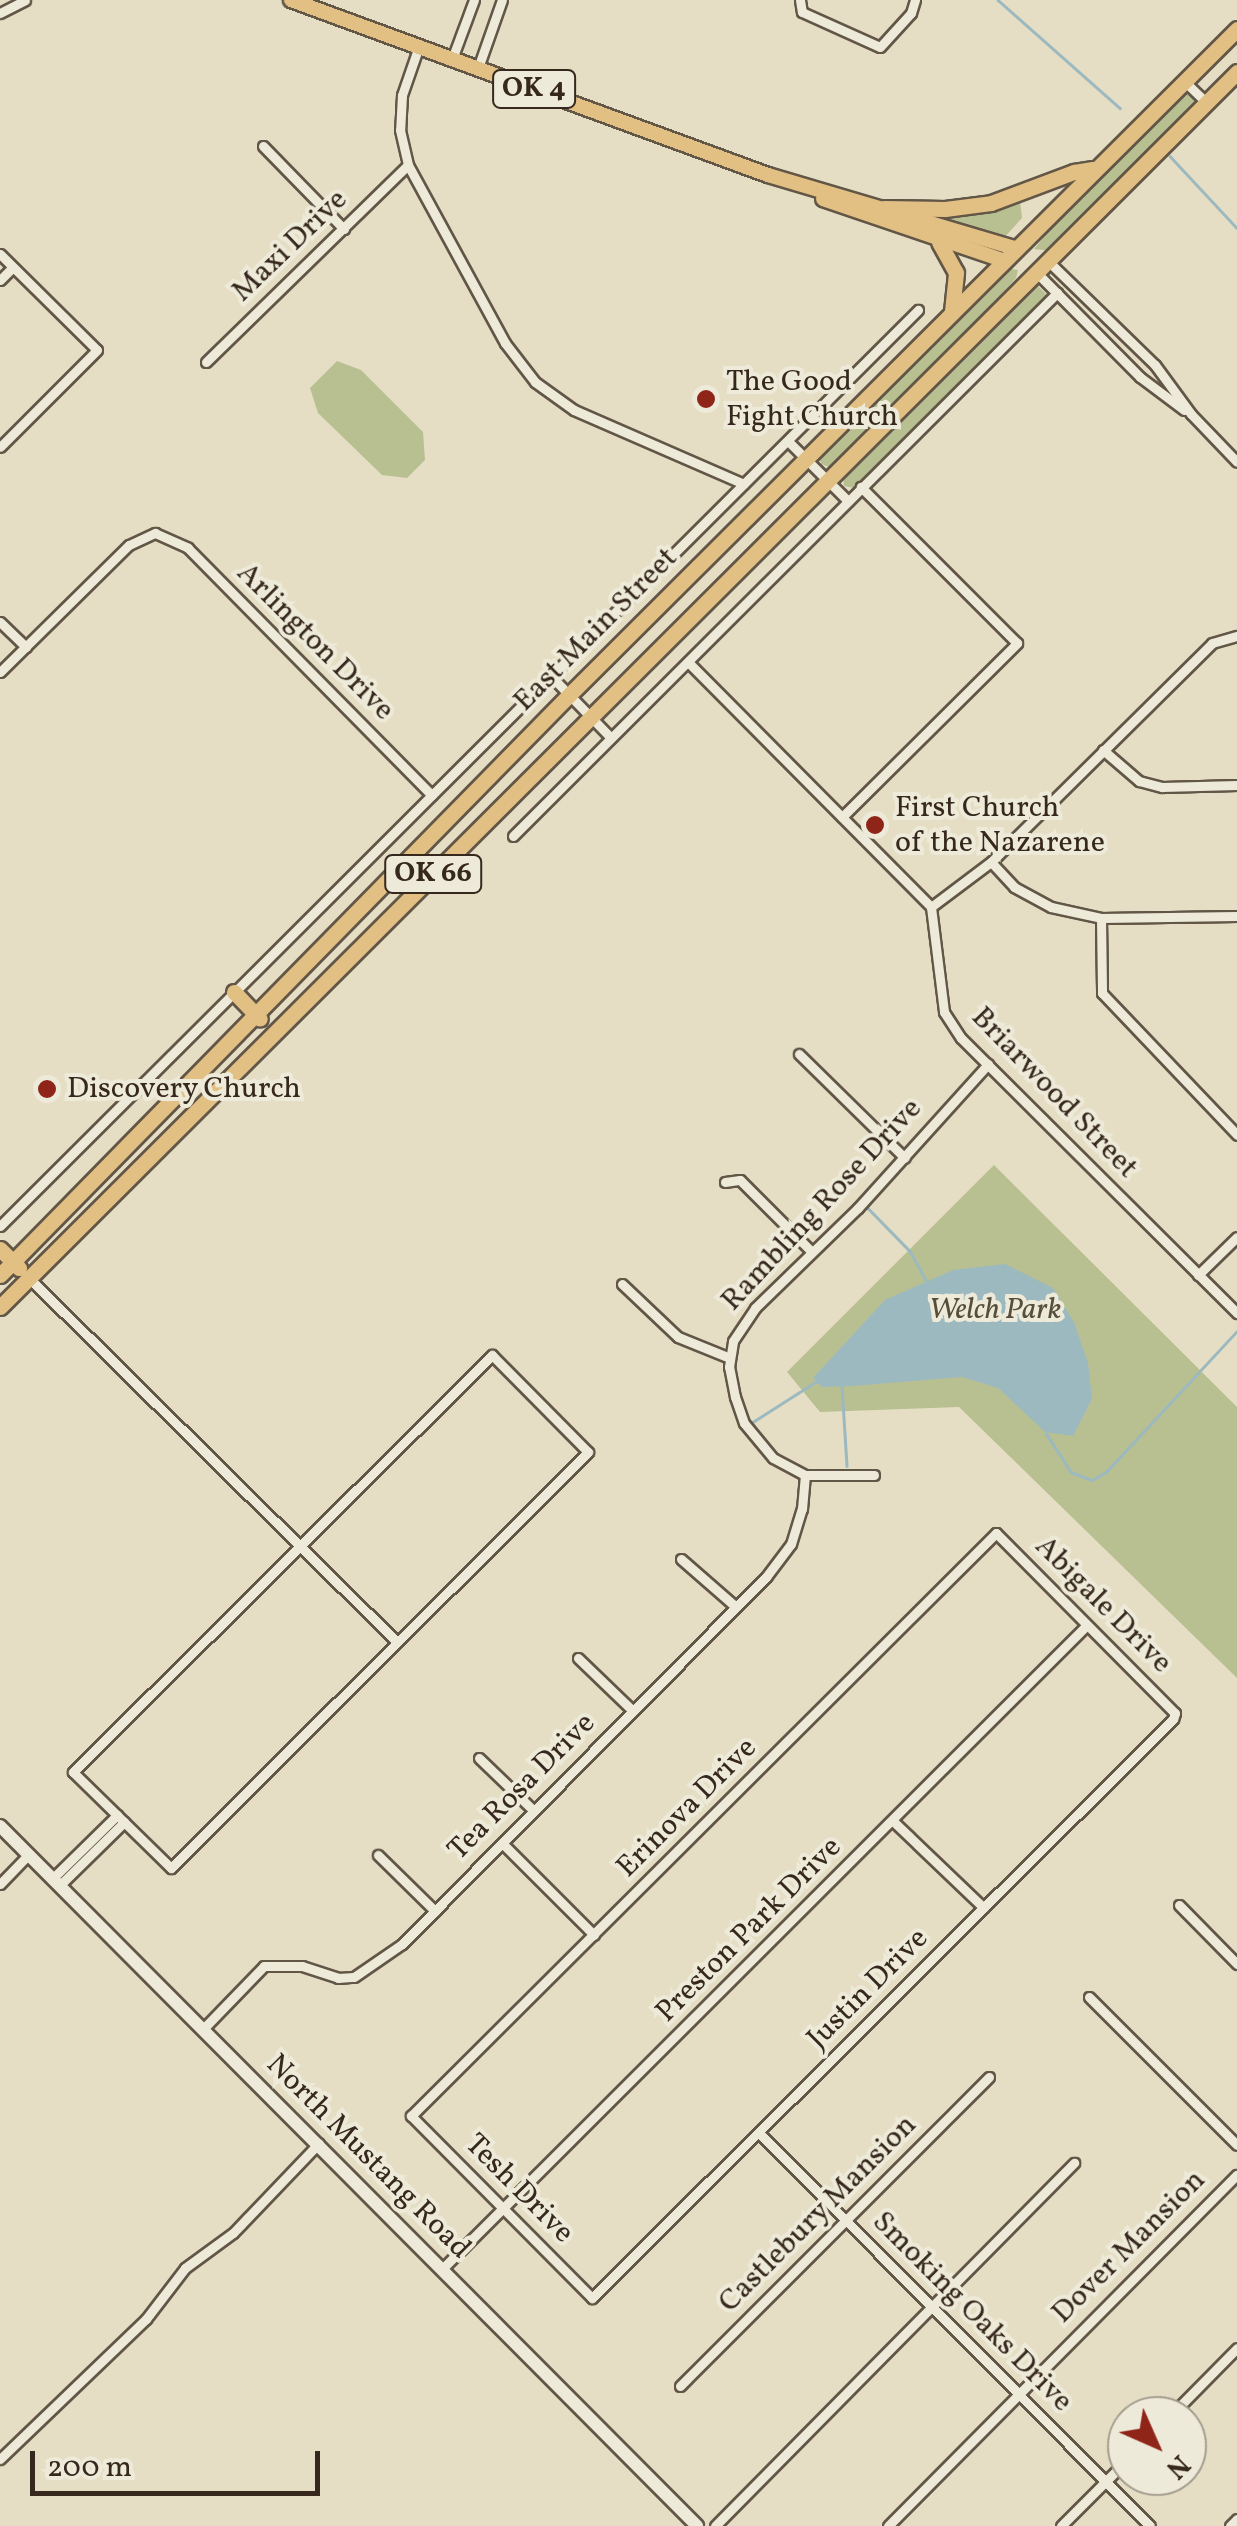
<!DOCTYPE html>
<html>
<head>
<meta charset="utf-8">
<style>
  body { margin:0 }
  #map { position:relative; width:1237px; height:2526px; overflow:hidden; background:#e5dec4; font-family:Vollkorn,serif }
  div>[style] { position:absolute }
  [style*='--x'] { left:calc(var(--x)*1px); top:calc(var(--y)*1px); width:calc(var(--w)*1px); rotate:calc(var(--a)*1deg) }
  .green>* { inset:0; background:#b8c091 }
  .water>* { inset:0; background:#9cb9c0 }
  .stream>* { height:2.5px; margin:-1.25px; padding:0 1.25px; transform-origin:1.25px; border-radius:1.25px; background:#9cb9c0 }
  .roads { filter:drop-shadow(2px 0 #625647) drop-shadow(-2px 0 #625647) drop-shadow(0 2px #625647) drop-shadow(0 -2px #625647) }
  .street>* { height:9px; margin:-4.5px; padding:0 4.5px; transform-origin:4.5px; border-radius:4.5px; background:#eeead9 }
  .secondary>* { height:12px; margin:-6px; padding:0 6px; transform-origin:6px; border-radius:6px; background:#eeead9 }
  .primary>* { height:14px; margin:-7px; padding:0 7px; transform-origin:7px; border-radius:7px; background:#e2bf82 }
  .highway>* { height:15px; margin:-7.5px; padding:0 7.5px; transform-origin:7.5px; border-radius:7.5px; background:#e2bf82 }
  .dots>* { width:28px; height:28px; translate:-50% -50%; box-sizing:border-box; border:5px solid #eeead9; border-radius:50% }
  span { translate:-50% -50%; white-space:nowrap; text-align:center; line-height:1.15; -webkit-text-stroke:8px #eeead9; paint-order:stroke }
  .shield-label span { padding:2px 8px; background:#eeead9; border:2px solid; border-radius:8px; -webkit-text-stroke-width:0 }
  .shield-label { font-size:28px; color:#36281d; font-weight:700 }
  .street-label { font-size:30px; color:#36281d }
  .poi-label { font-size:30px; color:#36281d }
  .left { translate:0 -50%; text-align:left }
  .park-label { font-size:30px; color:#564e3a; font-style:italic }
  .north { position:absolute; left:1107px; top:2396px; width:100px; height:100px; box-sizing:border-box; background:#eeead9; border:2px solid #a49c8e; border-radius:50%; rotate:135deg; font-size:28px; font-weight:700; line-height:40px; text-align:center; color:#36281d }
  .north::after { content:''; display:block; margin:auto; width:35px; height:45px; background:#8f2418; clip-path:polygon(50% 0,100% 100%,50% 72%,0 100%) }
  .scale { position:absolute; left:30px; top:2451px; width:290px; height:45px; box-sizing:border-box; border:5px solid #36281d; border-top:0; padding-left:12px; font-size:30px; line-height:35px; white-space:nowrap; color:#36281d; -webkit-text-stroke:8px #eeead9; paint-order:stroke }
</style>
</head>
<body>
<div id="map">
  <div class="green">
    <div style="clip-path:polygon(1183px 93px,1193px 97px,1195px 107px,1052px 251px,1034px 249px,1094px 178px)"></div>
    <div style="clip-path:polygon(1020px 201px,1022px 218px,1002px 240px,917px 214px,981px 210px)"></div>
    <div style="clip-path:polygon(1004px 268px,1018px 270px,1016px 278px,957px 346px,832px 468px,821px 464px,819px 455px)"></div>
    <div style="clip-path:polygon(1037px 285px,1047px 295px,854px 488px,844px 486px,843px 474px)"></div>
    <div style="clip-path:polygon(337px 361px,361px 370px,423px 432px,425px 460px,407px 478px,382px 475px,318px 413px,310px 388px)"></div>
    <div style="clip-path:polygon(994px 1165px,1237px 1407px,1237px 1678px,959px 1407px,820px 1412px,787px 1372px)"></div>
  </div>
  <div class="water">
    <div style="clip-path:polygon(1005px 1264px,1053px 1288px,1074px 1322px,1088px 1363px,1092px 1399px,1073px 1436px,1045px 1432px,998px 1388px,962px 1377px,852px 1386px,822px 1387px,813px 1378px,885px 1300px,953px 1270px)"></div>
  </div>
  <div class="stream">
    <div style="--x:998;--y:0;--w:163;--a:41.5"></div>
    <div style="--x:1170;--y:156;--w:98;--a:47.1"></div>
    <div style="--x:867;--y:1207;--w:62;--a:45.7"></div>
    <div style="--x:910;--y:1251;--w:35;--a:61"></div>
    <div style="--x:842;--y:1386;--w:80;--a:86.4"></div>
    <div style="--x:751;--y:1423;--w:78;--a:-32.5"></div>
    <div style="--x:1046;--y:1433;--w:46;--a:57.3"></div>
    <div style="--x:1071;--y:1472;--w:22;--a:21"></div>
    <div style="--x:1092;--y:1480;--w:16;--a:-30"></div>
    <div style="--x:1106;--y:1472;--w:192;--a:-47.1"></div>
  </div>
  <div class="roads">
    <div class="street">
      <div style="--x:800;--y:0;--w:12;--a:81"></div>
      <div style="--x:802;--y:12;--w:85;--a:24.2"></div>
      <div style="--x:880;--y:47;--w:46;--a:-47.6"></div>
      <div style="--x:911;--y:13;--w:14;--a:-73"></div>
      <div style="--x:0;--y:13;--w:28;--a:-27"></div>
      <div style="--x:419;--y:46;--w:52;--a:109.1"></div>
      <div style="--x:402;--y:95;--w:35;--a:93"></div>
      <div style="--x:400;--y:130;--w:36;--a:77"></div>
      <div style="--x:408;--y:165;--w:203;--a:61.4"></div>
      <div style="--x:505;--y:343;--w:49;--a:52.4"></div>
      <div style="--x:535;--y:382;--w:48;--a:35.7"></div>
      <div style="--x:574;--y:410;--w:185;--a:23.5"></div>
      <div style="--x:452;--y:59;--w:63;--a:-69.6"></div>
      <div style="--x:478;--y:68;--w:72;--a:-70.6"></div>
      <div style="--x:1183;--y:80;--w:32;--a:44"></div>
      <div style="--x:263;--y:146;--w:116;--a:45.7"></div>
      <div style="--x:0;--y:254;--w:136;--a:44.7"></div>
      <div style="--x:97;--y:350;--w:137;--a:135"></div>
      <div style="--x:1048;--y:261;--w:149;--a:44.2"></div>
      <div style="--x:1155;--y:365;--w:61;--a:53.7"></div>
      <div style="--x:1191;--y:414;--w:66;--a:46.2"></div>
      <div style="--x:1036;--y:272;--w:148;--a:45.3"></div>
      <div style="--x:1140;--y:377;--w:55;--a:36.9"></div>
      <div style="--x:0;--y:280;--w:18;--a:-45"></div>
      <div style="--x:206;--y:362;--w:282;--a:-44.3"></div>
      <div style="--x:788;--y:441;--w:85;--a:45"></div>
      <div style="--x:0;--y:622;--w:36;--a:44"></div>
      <div style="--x:688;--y:662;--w:345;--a:45.2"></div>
      <div style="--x:931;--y:907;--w:106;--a:82.9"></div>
      <div style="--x:944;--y:1012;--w:31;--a:57"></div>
      <div style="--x:961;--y:1038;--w:390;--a:44.9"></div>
      <div style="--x:0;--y:672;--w:181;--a:-44.6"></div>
      <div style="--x:129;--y:545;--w:29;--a:-25"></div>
      <div style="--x:155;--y:533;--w:36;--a:24"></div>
      <div style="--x:188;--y:548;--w:347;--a:45.4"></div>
      <div style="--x:551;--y:676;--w:86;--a:45.9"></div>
      <div style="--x:1103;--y:750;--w:48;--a:40.7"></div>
      <div style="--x:1139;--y:781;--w:24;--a:15"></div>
      <div style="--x:1162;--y:787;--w:75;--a:-1.5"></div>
      <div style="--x:842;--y:817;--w:247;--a:-44.8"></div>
      <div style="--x:1017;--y:643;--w:221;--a:-135"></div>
      <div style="--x:513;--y:836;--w:769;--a:-44.95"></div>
      <div style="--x:991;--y:862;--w:34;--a:47"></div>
      <div style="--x:1014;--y:887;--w:42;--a:28.4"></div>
      <div style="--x:1051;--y:907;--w:51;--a:12.4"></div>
      <div style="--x:1101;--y:918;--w:136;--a:-0.8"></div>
      <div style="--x:931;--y:907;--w:75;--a:-36.9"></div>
      <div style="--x:991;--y:862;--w:311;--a:-44.7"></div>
      <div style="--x:1212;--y:643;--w:26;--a:-16"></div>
      <div style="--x:1101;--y:918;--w:75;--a:89.2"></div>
      <div style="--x:1102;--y:993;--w:196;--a:46.4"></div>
      <div style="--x:799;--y:1054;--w:148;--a:44.5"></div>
      <div style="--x:725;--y:1182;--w:15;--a:-8"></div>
      <div style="--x:740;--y:1180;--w:102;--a:45"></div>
      <div style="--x:0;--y:1226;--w:1297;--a:-44.94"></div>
      <div style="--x:1198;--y:1275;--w:54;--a:-44.3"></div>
      <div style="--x:29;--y:1278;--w:518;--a:44.69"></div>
      <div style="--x:622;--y:1284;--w:77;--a:43.4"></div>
      <div style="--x:678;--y:1337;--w:56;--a:22"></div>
      <div style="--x:492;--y:1355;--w:136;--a:45.3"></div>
      <div style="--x:588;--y:1452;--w:589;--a:135.07"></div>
      <div style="--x:171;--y:1868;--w:137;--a:-135.6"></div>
      <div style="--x:73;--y:1772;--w:591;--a:-44.86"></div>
      <div style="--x:874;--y:1475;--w:69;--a:180"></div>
      <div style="--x:805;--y:1475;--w:36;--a:-152"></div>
      <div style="--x:773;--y:1458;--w:45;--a:-129.6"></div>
      <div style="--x:744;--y:1423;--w:28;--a:-109"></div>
      <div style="--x:735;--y:1397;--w:31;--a:-101"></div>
      <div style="--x:729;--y:1367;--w:26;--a:-81"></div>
      <div style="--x:733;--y:1341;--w:40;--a:-56"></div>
      <div style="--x:755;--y:1308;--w:144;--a:-44.2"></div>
      <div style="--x:858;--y:1208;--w:194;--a:-47.9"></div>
      <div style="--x:996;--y:1533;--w:254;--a:45.2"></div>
      <div style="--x:1175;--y:1713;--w:6;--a:108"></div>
      <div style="--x:1173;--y:1719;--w:820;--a:135.1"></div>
      <div style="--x:592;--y:2298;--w:257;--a:-134.8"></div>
      <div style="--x:411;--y:2116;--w:826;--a:-44.9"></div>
      <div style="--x:681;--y:1559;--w:73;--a:41.1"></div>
      <div style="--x:578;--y:1658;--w:76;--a:43.9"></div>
      <div style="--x:479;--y:1758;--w:76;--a:43.9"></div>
      <div style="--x:894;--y:1822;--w:124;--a:43.7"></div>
      <div style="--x:502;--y:1843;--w:130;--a:45"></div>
      <div style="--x:378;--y:1855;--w:80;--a:44.5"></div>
      <div style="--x:53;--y:1878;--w:90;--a:-44.5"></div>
      <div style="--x:0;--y:1884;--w:42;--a:-46"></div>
      <div style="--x:60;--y:1885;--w:90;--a:-44.5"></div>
      <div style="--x:1179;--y:1905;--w:83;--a:45.5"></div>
      <div style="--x:1089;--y:1997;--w:209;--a:45"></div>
      <div style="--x:204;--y:2028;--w:86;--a:-45.9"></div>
      <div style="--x:264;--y:1966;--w:38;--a:0"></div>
      <div style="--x:302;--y:1966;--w:38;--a:18"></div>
      <div style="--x:338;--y:1978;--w:16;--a:-4"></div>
      <div style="--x:354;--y:1977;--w:58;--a:-34.5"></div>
      <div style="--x:402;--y:1944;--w:517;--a:-45.24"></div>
      <div style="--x:766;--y:1577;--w:41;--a:-52.9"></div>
      <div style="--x:791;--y:1544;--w:37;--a:-73"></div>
      <div style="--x:802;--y:1509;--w:34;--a:-85"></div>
      <div style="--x:759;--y:2133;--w:554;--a:45.15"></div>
      <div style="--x:443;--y:2268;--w:910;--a:-44.96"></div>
      <div style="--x:680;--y:2386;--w:437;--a:-45"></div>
      <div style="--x:1170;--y:2416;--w:95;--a:-45.4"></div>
      <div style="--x:0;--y:2459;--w:202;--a:-43.8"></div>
      <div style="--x:146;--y:2319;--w:64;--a:-52.6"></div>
      <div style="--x:185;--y:2268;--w:59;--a:-36.1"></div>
      <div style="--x:233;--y:2233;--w:124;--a:-46.3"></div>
      <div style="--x:715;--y:2526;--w:511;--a:-45.32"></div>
      <div style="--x:888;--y:2526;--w:495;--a:-45.2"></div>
      <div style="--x:1061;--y:2526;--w:93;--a:-45"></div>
      <div style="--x:1230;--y:2526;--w:10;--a:-45"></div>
    </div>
    <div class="secondary">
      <div style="--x:0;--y:1826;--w:988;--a:45.12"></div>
    </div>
    <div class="primary">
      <div style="--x:291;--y:0;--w:508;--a:20.15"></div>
      <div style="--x:768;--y:175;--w:257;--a:16.5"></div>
      <div style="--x:823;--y:199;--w:189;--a:18.8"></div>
    </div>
    <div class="highway">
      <div style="--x:884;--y:208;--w:61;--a:0.9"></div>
      <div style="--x:945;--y:209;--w:46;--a:-7.4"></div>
      <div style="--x:991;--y:203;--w:89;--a:-20.5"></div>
      <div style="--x:1074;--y:172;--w:19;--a:-9"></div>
      <div style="--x:939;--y:242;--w:35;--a:61"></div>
      <div style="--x:956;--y:273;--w:39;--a:96"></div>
      <div style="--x:234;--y:992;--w:37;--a:46"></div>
      <div style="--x:0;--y:1249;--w:27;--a:45"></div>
      <div style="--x:0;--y:1275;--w:814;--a:-45.55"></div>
      <div style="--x:570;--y:694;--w:942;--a:-44.91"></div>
      <div style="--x:0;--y:1307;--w:1748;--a:-44.95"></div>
    </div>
  </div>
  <div class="dots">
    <div style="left:706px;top:399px;background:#8f2418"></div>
    <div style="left:875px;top:825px;background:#8f2418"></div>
    <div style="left:47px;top:1089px;background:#8f2418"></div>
  </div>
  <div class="shield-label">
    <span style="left:534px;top:89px">OK 4</span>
    <span style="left:433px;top:874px">OK 66</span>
  </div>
  <div class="street-label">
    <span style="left:290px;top:246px;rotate:-44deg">Maxi Drive</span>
    <span style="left:596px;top:630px;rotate:-45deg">East Main Street</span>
    <span style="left:315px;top:642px;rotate:45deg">Arlington Drive</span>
    <span style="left:1054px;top:1093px;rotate:46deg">Briarwood Street</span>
    <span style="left:822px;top:1205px;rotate:-47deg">Rambling Rose Drive</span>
    <span style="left:1103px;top:1605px;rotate:45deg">Abigale Drive</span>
    <span style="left:522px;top:1787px;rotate:-45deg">Tea Rosa Drive</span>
    <span style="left:687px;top:1808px;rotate:-45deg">Erinova Drive</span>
    <span style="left:749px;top:1930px;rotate:-45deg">Preston Park Drive</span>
    <span style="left:868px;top:1989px;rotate:-45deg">Justin Drive</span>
    <span style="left:368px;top:2157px;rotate:45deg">North Mustang Road</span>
    <span style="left:519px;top:2189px;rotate:45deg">Tesh Drive</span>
    <span style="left:818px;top:2214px;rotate:-45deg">Castlebury Mansion</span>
    <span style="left:1129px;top:2247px;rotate:-45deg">Dover Mansion</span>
    <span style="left:972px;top:2312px;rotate:45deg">Smoking Oaks Drive</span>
  </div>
  <div class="poi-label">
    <span class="left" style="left:726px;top:399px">The Good<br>Fight Church</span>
    <span class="left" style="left:895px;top:825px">First Church<br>of the Nazarene</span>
    <span class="left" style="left:67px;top:1089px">Discovery Church</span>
  </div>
  <div class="park-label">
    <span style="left:995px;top:1310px">Welch Park</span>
  </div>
  <div class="north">N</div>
  <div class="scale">200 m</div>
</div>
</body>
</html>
